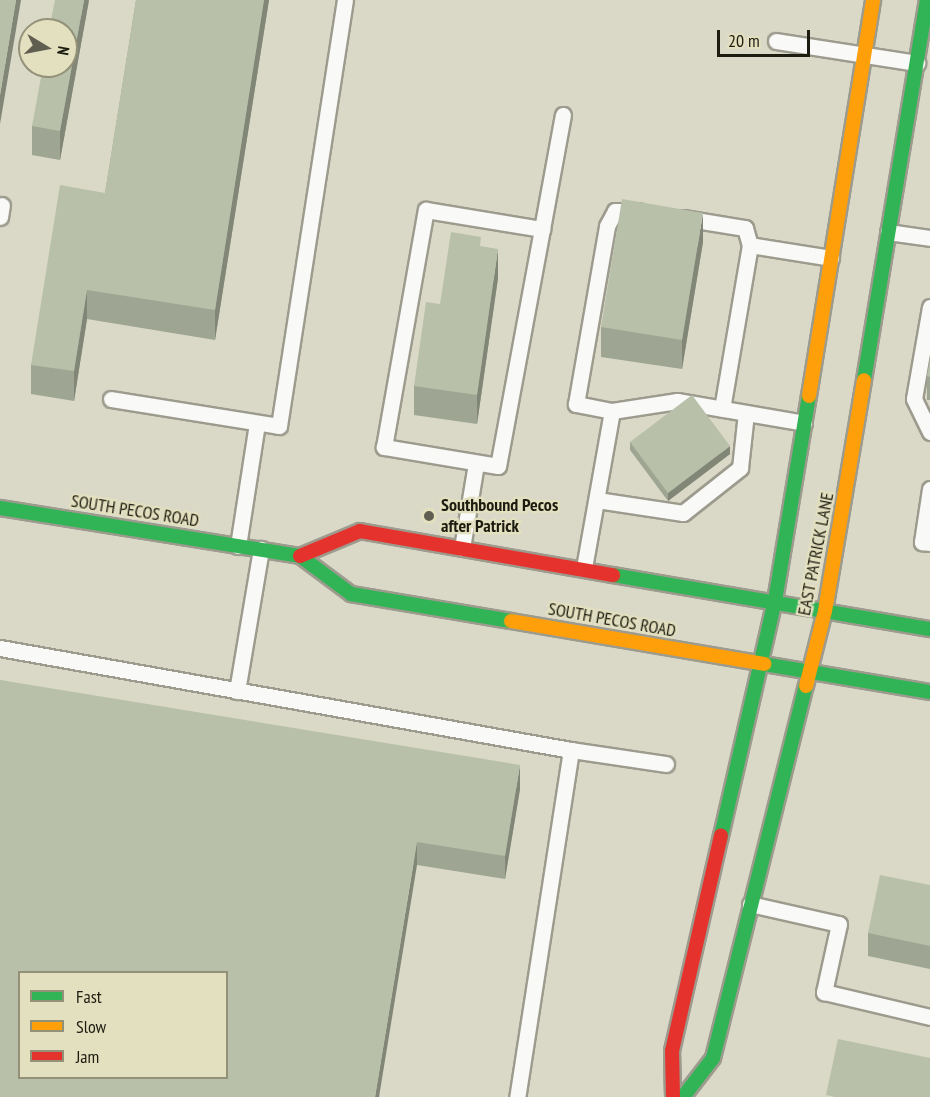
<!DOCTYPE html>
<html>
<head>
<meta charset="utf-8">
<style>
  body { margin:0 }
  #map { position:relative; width:930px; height:1097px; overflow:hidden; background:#dad9c7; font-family:"PT Sans Narrow",sans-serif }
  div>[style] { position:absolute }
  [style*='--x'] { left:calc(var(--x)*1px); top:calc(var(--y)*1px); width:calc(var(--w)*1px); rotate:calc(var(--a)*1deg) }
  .roads { filter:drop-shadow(2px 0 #9c9b8e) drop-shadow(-2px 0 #9c9b8e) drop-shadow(0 2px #9c9b8e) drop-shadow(0 -2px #9c9b8e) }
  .lane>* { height:15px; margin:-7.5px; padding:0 7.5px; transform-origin:7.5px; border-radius:7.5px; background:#f9f9f7 }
  .fast>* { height:14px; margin:-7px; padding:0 7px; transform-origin:7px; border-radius:7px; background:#30b455 }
  .slow>* { height:14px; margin:-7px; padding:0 7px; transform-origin:7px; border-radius:7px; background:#ff9f0a }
  .jam>* { height:14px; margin:-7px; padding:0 7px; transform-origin:7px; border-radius:7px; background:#e5322d }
  .wall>* { inset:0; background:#9ea592 }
  .shaded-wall>* { inset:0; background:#818677 }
  .building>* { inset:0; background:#b8c0aa }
  .dots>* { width:16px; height:16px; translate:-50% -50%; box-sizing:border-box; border:3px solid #e2e0bf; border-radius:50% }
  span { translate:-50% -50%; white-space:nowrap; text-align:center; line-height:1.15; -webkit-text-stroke:4.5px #e2e0bf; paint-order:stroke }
  .poi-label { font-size:18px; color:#1d1c10; font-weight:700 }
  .left { translate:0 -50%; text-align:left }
  .street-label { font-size:18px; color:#1d1c10 }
  .legend { position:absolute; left:18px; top:971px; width:210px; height:108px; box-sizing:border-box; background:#e2e0bf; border:2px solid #939279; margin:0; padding:8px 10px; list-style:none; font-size:18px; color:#1d1c10 }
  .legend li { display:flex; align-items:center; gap:12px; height:30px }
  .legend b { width:30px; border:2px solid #939279 }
  .north { position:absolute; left:18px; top:18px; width:60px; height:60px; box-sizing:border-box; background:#e2e0bf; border:2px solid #939279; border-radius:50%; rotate:100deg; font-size:16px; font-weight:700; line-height:24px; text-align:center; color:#1d1c10 }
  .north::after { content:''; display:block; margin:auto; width:21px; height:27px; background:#5f5e50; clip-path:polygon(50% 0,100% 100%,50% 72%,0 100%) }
  .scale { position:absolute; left:717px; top:30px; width:93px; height:27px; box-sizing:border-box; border:3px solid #1d1c10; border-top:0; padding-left:8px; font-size:18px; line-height:21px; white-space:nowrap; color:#1d1c10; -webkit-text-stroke:4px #e2e0bf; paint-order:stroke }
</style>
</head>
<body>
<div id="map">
  <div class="roads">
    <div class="lane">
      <div style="--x:776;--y:41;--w:143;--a:8.9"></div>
      <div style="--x:426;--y:210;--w:118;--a:9.3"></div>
      <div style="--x:542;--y:229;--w:241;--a:100.5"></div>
      <div style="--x:498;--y:466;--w:116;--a:-170.5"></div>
      <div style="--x:384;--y:447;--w:241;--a:-80"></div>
      <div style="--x:0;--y:217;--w:12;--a:-81"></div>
      <div style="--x:683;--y:218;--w:63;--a:9.2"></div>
      <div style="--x:745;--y:228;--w:18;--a:74"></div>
      <div style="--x:750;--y:245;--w:166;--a:99.7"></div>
      <div style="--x:542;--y:229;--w:116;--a:-79.6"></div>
      <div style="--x:888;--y:232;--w:42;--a:8.1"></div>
      <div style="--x:750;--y:245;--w:82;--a:9.1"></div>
      <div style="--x:930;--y:307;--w:93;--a:99.9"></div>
      <div style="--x:914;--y:399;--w:37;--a:64"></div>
      <div style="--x:111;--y:399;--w:170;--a:9.1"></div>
      <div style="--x:279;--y:426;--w:431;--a:-81.2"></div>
      <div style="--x:612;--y:411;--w:37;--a:-169"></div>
      <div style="--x:576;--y:404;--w:181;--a:-80.1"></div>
      <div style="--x:607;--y:226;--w:17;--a:-62"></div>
      <div style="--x:615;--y:211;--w:23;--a:0"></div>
      <div style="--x:930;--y:489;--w:54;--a:98.6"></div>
      <div style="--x:922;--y:542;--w:8;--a:7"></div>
      <div style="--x:597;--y:500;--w:87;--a:8.6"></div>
      <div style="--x:683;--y:513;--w:73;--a:-38.3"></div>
      <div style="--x:740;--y:468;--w:55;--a:-83.8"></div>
      <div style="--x:238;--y:546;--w:124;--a:-81.2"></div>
      <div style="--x:462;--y:548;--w:86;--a:-80.6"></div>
      <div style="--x:584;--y:568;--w:159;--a:-79.9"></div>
      <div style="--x:612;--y:411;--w:66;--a:-8.7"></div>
      <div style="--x:677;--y:401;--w:129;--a:9.8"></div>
      <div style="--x:0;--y:648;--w:580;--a:10.13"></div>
      <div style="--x:571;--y:750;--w:351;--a:98.8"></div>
      <div style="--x:237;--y:691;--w:144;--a:-80.4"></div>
      <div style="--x:571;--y:750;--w:96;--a:8.4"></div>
      <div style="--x:750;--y:904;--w:91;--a:12.7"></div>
      <div style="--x:839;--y:924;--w:70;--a:102.4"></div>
      <div style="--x:824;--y:992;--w:109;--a:13.3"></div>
    </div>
    <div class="fast">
      <div style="--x:864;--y:380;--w:385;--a:-80.6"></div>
      <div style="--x:0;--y:508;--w:304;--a:9.1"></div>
      <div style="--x:300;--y:556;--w:64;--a:36.7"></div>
      <div style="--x:351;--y:594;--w:162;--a:9.6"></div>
      <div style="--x:613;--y:575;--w:322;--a:9.7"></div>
      <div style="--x:764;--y:664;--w:168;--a:9.6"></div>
      <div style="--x:721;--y:836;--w:241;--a:-77.1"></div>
      <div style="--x:775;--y:601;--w:208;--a:-80.6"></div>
      <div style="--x:683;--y:1097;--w:49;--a:-52.4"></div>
      <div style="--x:713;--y:1058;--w:383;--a:-76"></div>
    </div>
    <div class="slow">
      <div style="--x:809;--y:396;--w:401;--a:-80.8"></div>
      <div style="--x:511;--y:621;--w:257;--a:9.6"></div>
      <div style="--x:806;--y:686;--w:77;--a:-75.8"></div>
      <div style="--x:825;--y:611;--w:234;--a:-80.4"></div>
    </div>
    <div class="jam">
      <div style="--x:300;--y:556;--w:65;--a:-22.6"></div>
      <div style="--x:360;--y:531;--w:257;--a:9.9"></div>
      <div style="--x:673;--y:1097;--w:46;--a:-91.2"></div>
      <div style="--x:672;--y:1051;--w:221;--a:-77.2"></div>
    </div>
  </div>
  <div class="wall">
    <div style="clip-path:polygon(89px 0,60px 160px,32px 155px,32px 126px)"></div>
    <div style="clip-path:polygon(136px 0,269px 0,215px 340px,87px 319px,74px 401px,31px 394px,31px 365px,105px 193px)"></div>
    <div style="clip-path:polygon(703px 242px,682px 369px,601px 357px,601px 327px)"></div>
    <div style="clip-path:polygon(498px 278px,477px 424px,414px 415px,414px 386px,440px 304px)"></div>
    <div style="clip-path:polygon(930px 360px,930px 400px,927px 400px,927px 376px)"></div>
    <div style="clip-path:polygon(630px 442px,730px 454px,668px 501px,630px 450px)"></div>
    <div style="clip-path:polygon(0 680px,520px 789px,505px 879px,417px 865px)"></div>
    <div style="clip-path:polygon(930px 885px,930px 969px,868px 956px,868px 933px)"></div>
  </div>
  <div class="shaded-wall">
    <div style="clip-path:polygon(16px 0,21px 0,0 124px,0 95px)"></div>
    <div style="clip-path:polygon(84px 0,89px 0,60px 160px,60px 131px)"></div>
    <div style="clip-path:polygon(264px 0,269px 0,215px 340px,215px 310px)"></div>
    <div style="clip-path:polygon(703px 213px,703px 242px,682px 369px,682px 340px)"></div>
    <div style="clip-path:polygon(498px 249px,498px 278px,477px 424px,477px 395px)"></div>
    <div style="clip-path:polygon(87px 290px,87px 319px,74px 401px,74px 371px)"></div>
    <div style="clip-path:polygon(730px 446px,730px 454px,668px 501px,668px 493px)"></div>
    <div style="clip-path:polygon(520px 765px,520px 789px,505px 879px,505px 856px)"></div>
    <div style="clip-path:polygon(417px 842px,417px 865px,379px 1097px,375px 1097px)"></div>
  </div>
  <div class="building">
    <div style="clip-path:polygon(0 0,16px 0,0 95px)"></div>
    <div style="clip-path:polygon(55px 0,84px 0,60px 131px,32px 126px,43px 66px,66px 66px,66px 30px,49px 30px)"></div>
    <div style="clip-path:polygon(136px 0,264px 0,215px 310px,87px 290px,74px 371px,31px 365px,60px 185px,105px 193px)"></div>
    <div style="clip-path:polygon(622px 199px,703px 213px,682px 340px,601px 327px)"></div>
    <div style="clip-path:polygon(451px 232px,481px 237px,480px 246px,498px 249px,477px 395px,414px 386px,426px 302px,440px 304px)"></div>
    <div style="clip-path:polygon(930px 360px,930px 377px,927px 376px)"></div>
    <div style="clip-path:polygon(692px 395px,730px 446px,668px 493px,630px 442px)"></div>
    <div style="clip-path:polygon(evenodd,0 680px,520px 765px,505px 856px,417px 842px,375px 1097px,0 1097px,0 680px,20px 972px,226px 972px,226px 1077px,20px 1077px,20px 972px)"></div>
    <div style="clip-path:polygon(880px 875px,930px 885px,930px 946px,868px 933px)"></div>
    <div style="clip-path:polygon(838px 1039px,930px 1058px,930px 1097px,835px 1097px,826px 1095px)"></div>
  </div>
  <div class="dots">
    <div style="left:429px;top:516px;background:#5f5e50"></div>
  </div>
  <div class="poi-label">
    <span class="left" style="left:441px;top:516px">Southbound Pecos<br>after Patrick</span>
  </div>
  <div class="street-label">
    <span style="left:135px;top:511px;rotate:9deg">SOUTH PECOS ROAD</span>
    <span style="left:816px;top:554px;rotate:-79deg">EAST PATRICK LANE</span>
    <span style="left:612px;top:620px;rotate:10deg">SOUTH PECOS ROAD</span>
  </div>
  <ul class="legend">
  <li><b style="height:8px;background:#30b455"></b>Fast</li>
  <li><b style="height:8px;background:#ff9f0a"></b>Slow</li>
  <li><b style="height:8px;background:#e5322d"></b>Jam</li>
  </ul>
  <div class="north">N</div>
  <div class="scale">20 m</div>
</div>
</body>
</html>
